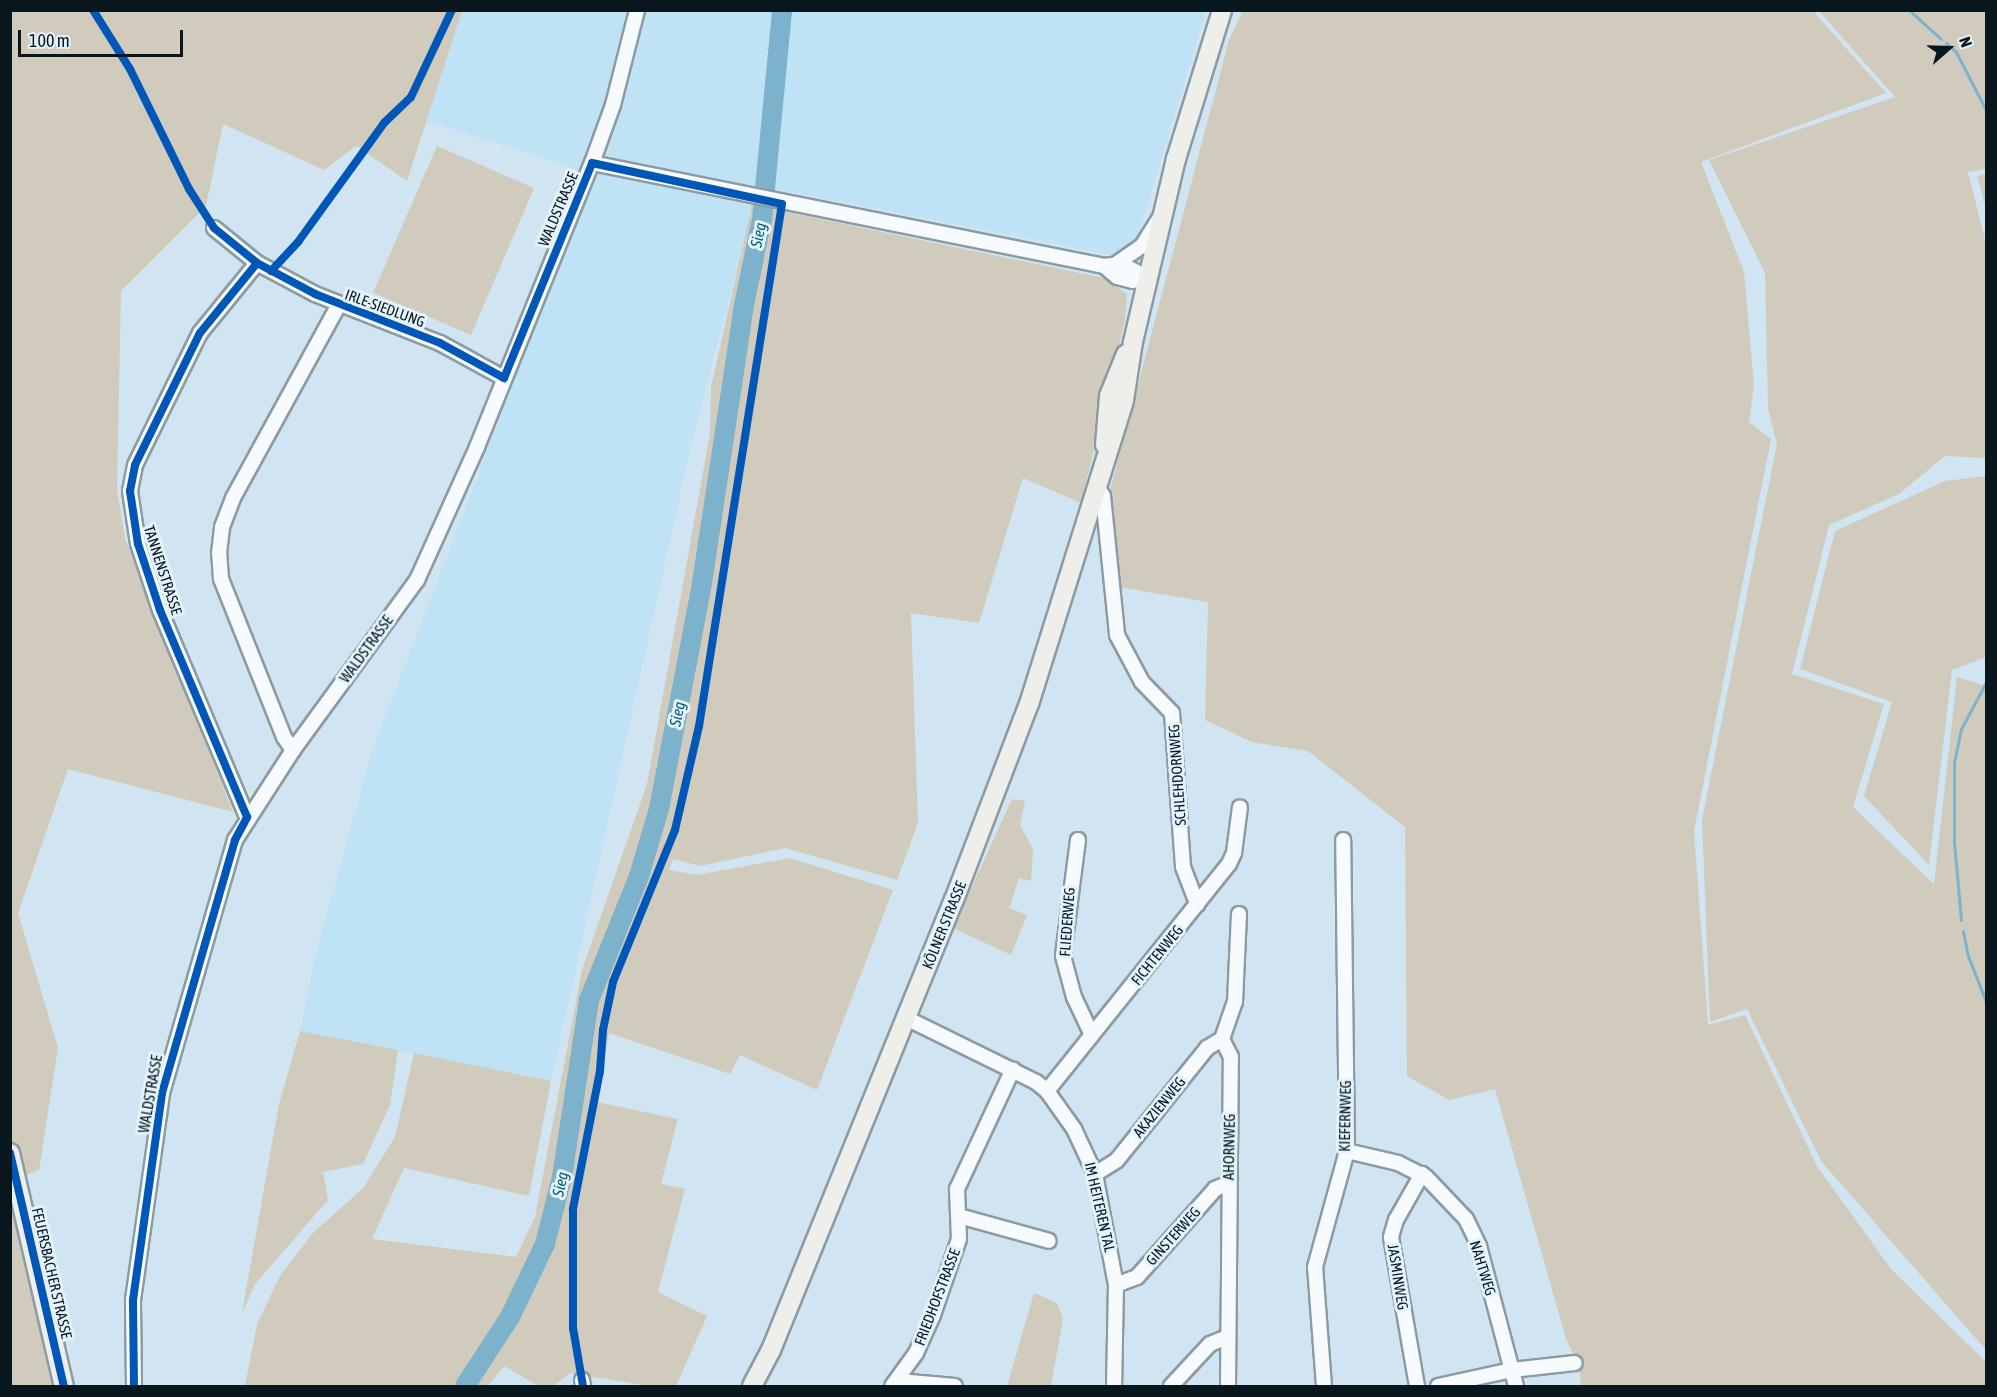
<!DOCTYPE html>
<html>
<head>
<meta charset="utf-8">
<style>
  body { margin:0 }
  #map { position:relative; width:1997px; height:1397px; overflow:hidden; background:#d0e5f1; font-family:"Asap Condensed",sans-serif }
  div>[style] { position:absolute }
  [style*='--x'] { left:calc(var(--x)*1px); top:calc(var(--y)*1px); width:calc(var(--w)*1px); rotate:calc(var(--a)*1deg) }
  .built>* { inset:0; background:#c0e2f5 }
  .green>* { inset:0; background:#d1cbbd }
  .stream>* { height:3px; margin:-1.5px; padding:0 1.5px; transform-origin:1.5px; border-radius:1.5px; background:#7db2cd }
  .river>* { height:20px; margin:-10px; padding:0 10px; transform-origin:10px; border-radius:10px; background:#7db2cd }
  .roads { filter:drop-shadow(2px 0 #8b9ba3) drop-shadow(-2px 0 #8b9ba3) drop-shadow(0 2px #8b9ba3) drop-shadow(0 -2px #8b9ba3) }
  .street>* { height:14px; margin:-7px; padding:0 7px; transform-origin:7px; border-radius:7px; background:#f8fbfd }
  .secondary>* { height:18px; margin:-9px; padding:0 9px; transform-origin:9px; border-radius:9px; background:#eeeeeb }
  .cycleway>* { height:8px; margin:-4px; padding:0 4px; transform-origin:4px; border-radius:4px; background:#0057b8 }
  span { translate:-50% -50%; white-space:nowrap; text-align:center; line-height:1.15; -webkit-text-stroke:6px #e4f3fb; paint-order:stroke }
  .street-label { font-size:15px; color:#08161d }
  .water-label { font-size:16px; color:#005b7c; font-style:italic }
  .frame { position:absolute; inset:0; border:12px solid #08161d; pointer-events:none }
  .north { position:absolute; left:1919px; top:18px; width:60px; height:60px; -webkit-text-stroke:4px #e4f3fb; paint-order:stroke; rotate:70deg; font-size:16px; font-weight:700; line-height:24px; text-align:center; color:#08161d }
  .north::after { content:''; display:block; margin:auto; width:21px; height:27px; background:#08161d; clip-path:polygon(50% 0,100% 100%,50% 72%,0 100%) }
  .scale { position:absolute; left:18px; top:30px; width:165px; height:27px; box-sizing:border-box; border:3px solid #08161d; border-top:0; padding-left:8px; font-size:18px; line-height:21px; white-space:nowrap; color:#08161d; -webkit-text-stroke:4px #e4f3fb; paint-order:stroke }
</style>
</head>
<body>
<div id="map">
  <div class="built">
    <div style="clip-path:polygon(462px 11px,1206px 11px,1131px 259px,759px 186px,691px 445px,551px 1081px,300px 1031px,315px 956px,373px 748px,482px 465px,579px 170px,424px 120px)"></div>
  </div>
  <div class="green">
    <div style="clip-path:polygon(11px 11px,462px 11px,407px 181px,356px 146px,324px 170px,223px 124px,206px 206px,121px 291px,117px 489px,125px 539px,233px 812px,68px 769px,18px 913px,58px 1048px,39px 1170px,11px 1181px)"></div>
    <div style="clip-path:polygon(1243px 11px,1813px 11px,1886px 93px,1701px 162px,1744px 272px,1754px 385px,1749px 422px,1771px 439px,1694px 831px,1708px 1025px,1745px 1015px,1817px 1166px,1891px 1269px,1986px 1362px,1986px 1386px,1581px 1386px,1579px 1366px,1566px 1339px,1495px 1089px,1449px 1100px,1407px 1076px,1405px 827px,1308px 751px,1252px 742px,1205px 720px,1208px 602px,1119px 587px,1107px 502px,1229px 40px)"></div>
    <div style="clip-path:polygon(1819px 11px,1986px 11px,1986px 169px,1968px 172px,1986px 244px,1986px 458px,1945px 456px,1899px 494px,1829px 525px,1792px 674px,1884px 704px,1853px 807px,1934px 884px,1957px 677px,1986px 686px,1986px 1350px,1821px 1161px,1747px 1009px,1710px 1022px,1702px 820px,1777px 444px,1768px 409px,1765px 273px,1709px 160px,1895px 97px)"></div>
    <div style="clip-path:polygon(437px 146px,534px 188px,471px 335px,373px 293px)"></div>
    <div style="clip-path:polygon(1986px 174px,1986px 208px,1977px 176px)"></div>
    <div style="clip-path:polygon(752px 205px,1104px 278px,1127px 294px,1125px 320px,1081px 503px,1023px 478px,979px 623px,911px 613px,918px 823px,897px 880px,785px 848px,700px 866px,673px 859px,669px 870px,697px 875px,790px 858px,893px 890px,817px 1090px,740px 1055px,730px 1074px,609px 1033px,597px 1102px,678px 1119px,661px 1184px,685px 1189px,658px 1292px,707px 1316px,676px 1386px,648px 1386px,571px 1373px,553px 1386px,538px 1386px,504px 1366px,488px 1386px,245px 1386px,257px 1324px,280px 1276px,312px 1234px,363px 1188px,395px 1137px,414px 1053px,551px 1081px,529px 1196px,404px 1168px,372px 1239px,516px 1257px,535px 1217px,582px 970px,647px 784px,710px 433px,711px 387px)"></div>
    <div style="clip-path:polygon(1986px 476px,1986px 657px,1952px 670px,1929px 865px,1864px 796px,1892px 702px,1800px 669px,1835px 531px,1945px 481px)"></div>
    <div style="clip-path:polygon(1012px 799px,1025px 801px,1020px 825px,1033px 849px,1031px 881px,1019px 878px,1009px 908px,1027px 915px,1011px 955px,953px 928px)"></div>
    <div style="clip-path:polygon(300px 1031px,398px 1050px,390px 1105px,363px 1164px,323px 1172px,328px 1200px,255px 1284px,242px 1313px,279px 1104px)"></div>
    <div style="clip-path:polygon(11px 1199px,64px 1386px,11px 1386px)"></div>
    <div style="clip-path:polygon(1034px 1293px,1057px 1303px,1063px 1319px,1051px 1386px,1007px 1386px)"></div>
  </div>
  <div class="stream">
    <div style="--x:1909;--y:10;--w:43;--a:42.2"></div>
    <div style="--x:1946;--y:43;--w:13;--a:42"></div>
    <div style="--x:1956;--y:52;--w:65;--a:62.7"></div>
    <div style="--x:1961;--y:920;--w:78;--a:-95.1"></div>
    <div style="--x:1954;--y:842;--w:80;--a:-90"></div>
    <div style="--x:1954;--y:762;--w:34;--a:-78"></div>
    <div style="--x:1961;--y:729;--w:53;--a:-62"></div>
    <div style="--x:1963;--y:931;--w:25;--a:79"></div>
    <div style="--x:1968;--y:956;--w:49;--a:68.6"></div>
  </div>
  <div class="river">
    <div style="--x:465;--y:1386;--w:82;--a:-56.9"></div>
    <div style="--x:510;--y:1317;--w:81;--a:-64.4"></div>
    <div style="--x:545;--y:1244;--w:69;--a:-75.8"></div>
    <div style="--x:562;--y:1177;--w:179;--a:-81.3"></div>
    <div style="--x:589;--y:1000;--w:134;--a:-68"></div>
    <div style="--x:639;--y:876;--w:70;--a:-73.4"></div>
    <div style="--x:659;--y:809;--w:230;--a:-79.2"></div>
    <div style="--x:702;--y:583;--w:281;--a:-81.4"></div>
    <div style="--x:744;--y:305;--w:88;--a:-78.2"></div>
    <div style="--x:762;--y:219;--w:210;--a:-84.5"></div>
  </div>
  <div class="roads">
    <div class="street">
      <div style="--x:592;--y:163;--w:62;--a:-70.1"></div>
      <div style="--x:613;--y:105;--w:98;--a:-75.8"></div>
      <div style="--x:214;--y:228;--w:55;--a:39.1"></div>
      <div style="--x:257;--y:263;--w:66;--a:28.1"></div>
      <div style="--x:315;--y:294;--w:134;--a:21.4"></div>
      <div style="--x:440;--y:343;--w:73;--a:28.7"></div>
      <div style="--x:1116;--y:264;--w:32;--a:-35"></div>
      <div style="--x:1142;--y:246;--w:32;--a:-58"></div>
      <div style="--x:1104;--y:266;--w:17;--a:40"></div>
      <div style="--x:1117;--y:277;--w:16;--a:14"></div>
      <div style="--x:1133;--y:281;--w:16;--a:-11"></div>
      <div style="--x:1096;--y:485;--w:13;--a:58"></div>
      <div style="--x:1103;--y:496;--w:140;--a:84.2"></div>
      <div style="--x:1117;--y:635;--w:53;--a:62"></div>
      <div style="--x:1142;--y:682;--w:43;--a:45.9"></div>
      <div style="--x:1172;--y:713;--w:154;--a:85.9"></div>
      <div style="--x:1183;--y:867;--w:40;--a:69"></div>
      <div style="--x:293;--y:750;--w:16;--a:-125"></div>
      <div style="--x:284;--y:737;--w:170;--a:-111.7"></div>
      <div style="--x:221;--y:579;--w:26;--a:-94"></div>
      <div style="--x:219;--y:553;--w:26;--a:-83"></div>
      <div style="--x:222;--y:527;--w:31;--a:-69"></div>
      <div style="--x:233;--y:498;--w:219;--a:-61.3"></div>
      <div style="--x:247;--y:817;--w:225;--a:-112.8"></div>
      <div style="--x:160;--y:610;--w:70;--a:-108.4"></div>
      <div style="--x:138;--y:544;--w:54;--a:-98.6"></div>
      <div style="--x:130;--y:491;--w:26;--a:-79"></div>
      <div style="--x:135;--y:465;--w:147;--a:-63.8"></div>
      <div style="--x:200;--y:333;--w:90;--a:-50.8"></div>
      <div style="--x:1078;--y:840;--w:117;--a:97.4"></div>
      <div style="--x:1063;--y:956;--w:42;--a:75"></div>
      <div style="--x:1074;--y:997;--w:42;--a:64.7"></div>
      <div style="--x:906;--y:1018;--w:145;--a:26.2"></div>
      <div style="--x:1036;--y:1082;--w:14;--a:39"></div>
      <div style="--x:1047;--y:1091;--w:47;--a:54.6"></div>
      <div style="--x:1074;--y:1129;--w:50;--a:65"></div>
      <div style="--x:1095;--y:1174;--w:113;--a:79.3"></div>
      <div style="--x:1116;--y:1285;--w:101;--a:91.1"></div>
      <div style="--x:1047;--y:1091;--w:291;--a:-51.3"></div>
      <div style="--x:1229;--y:864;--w:12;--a:-66"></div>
      <div style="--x:1234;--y:853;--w:46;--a:-82.6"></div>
      <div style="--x:1347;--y:1151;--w:52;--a:13.2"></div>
      <div style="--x:1398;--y:1163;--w:31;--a:27"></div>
      <div style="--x:1426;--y:1177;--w:58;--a:46.4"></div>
      <div style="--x:1466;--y:1219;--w:30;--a:64"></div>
      <div style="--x:1479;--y:1246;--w:145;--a:75.2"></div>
      <div style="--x:1095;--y:1174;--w:26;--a:-32"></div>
      <div style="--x:1117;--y:1160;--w:144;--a:-51.2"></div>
      <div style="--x:1207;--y:1048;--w:17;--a:-31"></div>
      <div style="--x:959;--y:1216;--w:93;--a:15.5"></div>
      <div style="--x:1116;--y:1285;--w:22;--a:-21"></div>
      <div style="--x:1137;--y:1277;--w:118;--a:-48.4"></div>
      <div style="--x:1215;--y:1189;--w:13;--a:-23"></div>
      <div style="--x:582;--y:1380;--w:6;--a:81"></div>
      <div style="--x:899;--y:1381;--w:56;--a:5.1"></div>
      <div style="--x:134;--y:1386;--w:86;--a:-90.7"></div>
      <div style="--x:133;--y:1300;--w:209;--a:-82"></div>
      <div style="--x:162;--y:1093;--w:263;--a:-73.9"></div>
      <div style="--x:235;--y:840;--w:107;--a:-57.2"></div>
      <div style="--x:293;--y:750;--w:210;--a:-53.9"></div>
      <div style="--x:417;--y:580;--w:146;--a:-65.7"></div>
      <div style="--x:477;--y:447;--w:306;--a:-68"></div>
      <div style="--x:592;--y:163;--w:522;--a:11.37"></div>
      <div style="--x:1104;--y:266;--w:17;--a:-7"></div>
      <div style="--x:1121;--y:264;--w:31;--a:27"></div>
      <div style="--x:892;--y:1386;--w:41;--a:-54"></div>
      <div style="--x:916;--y:1353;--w:42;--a:-65.9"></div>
      <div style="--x:933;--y:1315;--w:80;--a:-71.1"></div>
      <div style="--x:959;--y:1239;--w:50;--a:-92.3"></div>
      <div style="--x:957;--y:1189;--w:132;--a:-65"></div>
      <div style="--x:1171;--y:1386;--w:57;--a:-47.1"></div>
      <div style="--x:1210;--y:1344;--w:18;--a:-22"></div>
      <div style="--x:1228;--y:1386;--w:329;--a:-89.5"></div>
      <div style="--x:1231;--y:1057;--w:20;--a:-117"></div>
      <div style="--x:1222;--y:1039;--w:39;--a:-71"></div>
      <div style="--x:1235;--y:1002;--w:88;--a:-87.4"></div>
      <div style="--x:1324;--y:1386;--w:119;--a:-94.3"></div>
      <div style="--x:1315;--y:1267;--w:120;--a:-74.6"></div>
      <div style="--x:1347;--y:1151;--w:311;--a:-90.7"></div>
      <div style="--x:1417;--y:1386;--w:151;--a:-99.9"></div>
      <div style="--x:1391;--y:1237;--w:18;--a:-74"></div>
      <div style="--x:1396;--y:1220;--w:53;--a:-60.5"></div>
      <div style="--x:1438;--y:1386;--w:76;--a:-12.2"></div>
      <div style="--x:1512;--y:1370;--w:63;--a:-6.3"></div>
    </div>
    <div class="secondary">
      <div style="--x:1105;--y:445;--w:49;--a:-85.3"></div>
      <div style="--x:1109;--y:396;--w:45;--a:-68"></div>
      <div style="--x:10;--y:1153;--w:239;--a:77"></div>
      <div style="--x:752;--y:1386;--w:41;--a:-62.2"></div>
      <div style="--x:771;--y:1350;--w:486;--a:-67.9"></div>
      <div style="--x:954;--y:900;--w:210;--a:-69.1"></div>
      <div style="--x:1029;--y:704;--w:318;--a:-72.6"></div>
      <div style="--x:1124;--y:400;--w:59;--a:-81.2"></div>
      <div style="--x:1133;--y:342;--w:188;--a:-76.8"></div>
      <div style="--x:1176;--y:159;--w:156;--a:-72.8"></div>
    </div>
  </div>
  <div class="cycleway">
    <div style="--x:93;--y:10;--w:70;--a:57.9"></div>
    <div style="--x:130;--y:69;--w:134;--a:63.8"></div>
    <div style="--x:189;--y:189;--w:46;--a:57.3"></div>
    <div style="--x:214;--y:228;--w:55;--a:39.1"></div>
    <div style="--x:257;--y:263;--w:66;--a:28.1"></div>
    <div style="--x:315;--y:294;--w:134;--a:21.4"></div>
    <div style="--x:440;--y:343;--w:73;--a:28.7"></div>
    <div style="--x:504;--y:378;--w:232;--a:-67.7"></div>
    <div style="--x:592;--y:163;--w:194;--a:12.2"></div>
    <div style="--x:782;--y:204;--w:529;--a:99.03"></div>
    <div style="--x:699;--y:726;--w:107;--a:103"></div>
    <div style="--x:675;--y:830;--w:164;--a:112.2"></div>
    <div style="--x:613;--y:982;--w:49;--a:101.8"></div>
    <div style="--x:603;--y:1030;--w:41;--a:94.2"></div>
    <div style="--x:600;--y:1071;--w:141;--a:101.1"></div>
    <div style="--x:573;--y:1209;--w:119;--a:90"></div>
    <div style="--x:573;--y:1328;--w:59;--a:80.2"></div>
    <div style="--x:271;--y:271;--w:40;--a:-47"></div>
    <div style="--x:298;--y:242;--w:147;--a:-54.1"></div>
    <div style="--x:384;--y:123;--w:37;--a:-44"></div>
    <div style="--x:411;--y:97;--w:96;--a:-64.8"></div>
    <div style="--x:10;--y:1153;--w:239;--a:77"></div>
    <div style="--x:134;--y:1386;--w:86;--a:-90.7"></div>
    <div style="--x:133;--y:1300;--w:209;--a:-82"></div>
    <div style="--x:162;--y:1093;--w:263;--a:-73.9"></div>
    <div style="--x:235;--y:840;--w:26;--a:-62"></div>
    <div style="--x:247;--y:817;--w:225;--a:-112.8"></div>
    <div style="--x:160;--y:610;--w:70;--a:-108.4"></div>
    <div style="--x:138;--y:544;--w:54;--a:-98.6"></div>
    <div style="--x:130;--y:491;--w:26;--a:-79"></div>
    <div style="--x:135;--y:465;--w:147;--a:-63.8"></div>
    <div style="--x:200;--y:333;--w:90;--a:-50.8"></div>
  </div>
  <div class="street-label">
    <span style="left:558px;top:209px;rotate:-67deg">WALDSTRASSE</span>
    <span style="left:385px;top:308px;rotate:20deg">IRLE-SIEDLUNG</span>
    <span style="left:163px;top:570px;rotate:72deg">TANNENSTRASSE</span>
    <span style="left:366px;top:649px;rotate:-54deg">WALDSTRASSE</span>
    <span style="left:1177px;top:775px;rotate:-94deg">SCHLEHDORNWEG</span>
    <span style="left:1067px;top:922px;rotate:-86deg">FLIEDERWEG</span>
    <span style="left:944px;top:925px;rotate:-68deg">KÖLNER STRASSE</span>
    <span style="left:1157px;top:955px;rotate:-51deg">FICHTENWEG</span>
    <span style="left:150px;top:1094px;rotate:-80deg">WALDSTRASSE</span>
    <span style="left:1159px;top:1107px;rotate:-51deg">AKAZIENWEG</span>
    <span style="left:1345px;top:1116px;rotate:-89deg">KIEFERNWEG</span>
    <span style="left:1229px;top:1147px;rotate:-89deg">AHORNWEG</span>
    <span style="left:1100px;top:1207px;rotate:77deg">IM HEITEREN TAL</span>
    <span style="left:1173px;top:1236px;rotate:-48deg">GINSTERWEG</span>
    <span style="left:1483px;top:1268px;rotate:73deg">NAHTWEG</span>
    <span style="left:52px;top:1273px;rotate:77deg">FEUERSBACHER STRASSE</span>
    <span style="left:1398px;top:1277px;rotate:81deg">JASMINWEG</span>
    <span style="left:937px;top:1297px;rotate:-69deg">FRIEDHOFSTRASSE</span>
  </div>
  <div class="water-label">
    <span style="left:758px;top:235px;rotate:-79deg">Sieg</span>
    <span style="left:677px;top:714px;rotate:-79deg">Sieg</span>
    <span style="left:560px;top:1184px;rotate:-78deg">Sieg</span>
  </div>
  <div class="frame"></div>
  <div class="north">N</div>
  <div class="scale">100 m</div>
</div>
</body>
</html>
